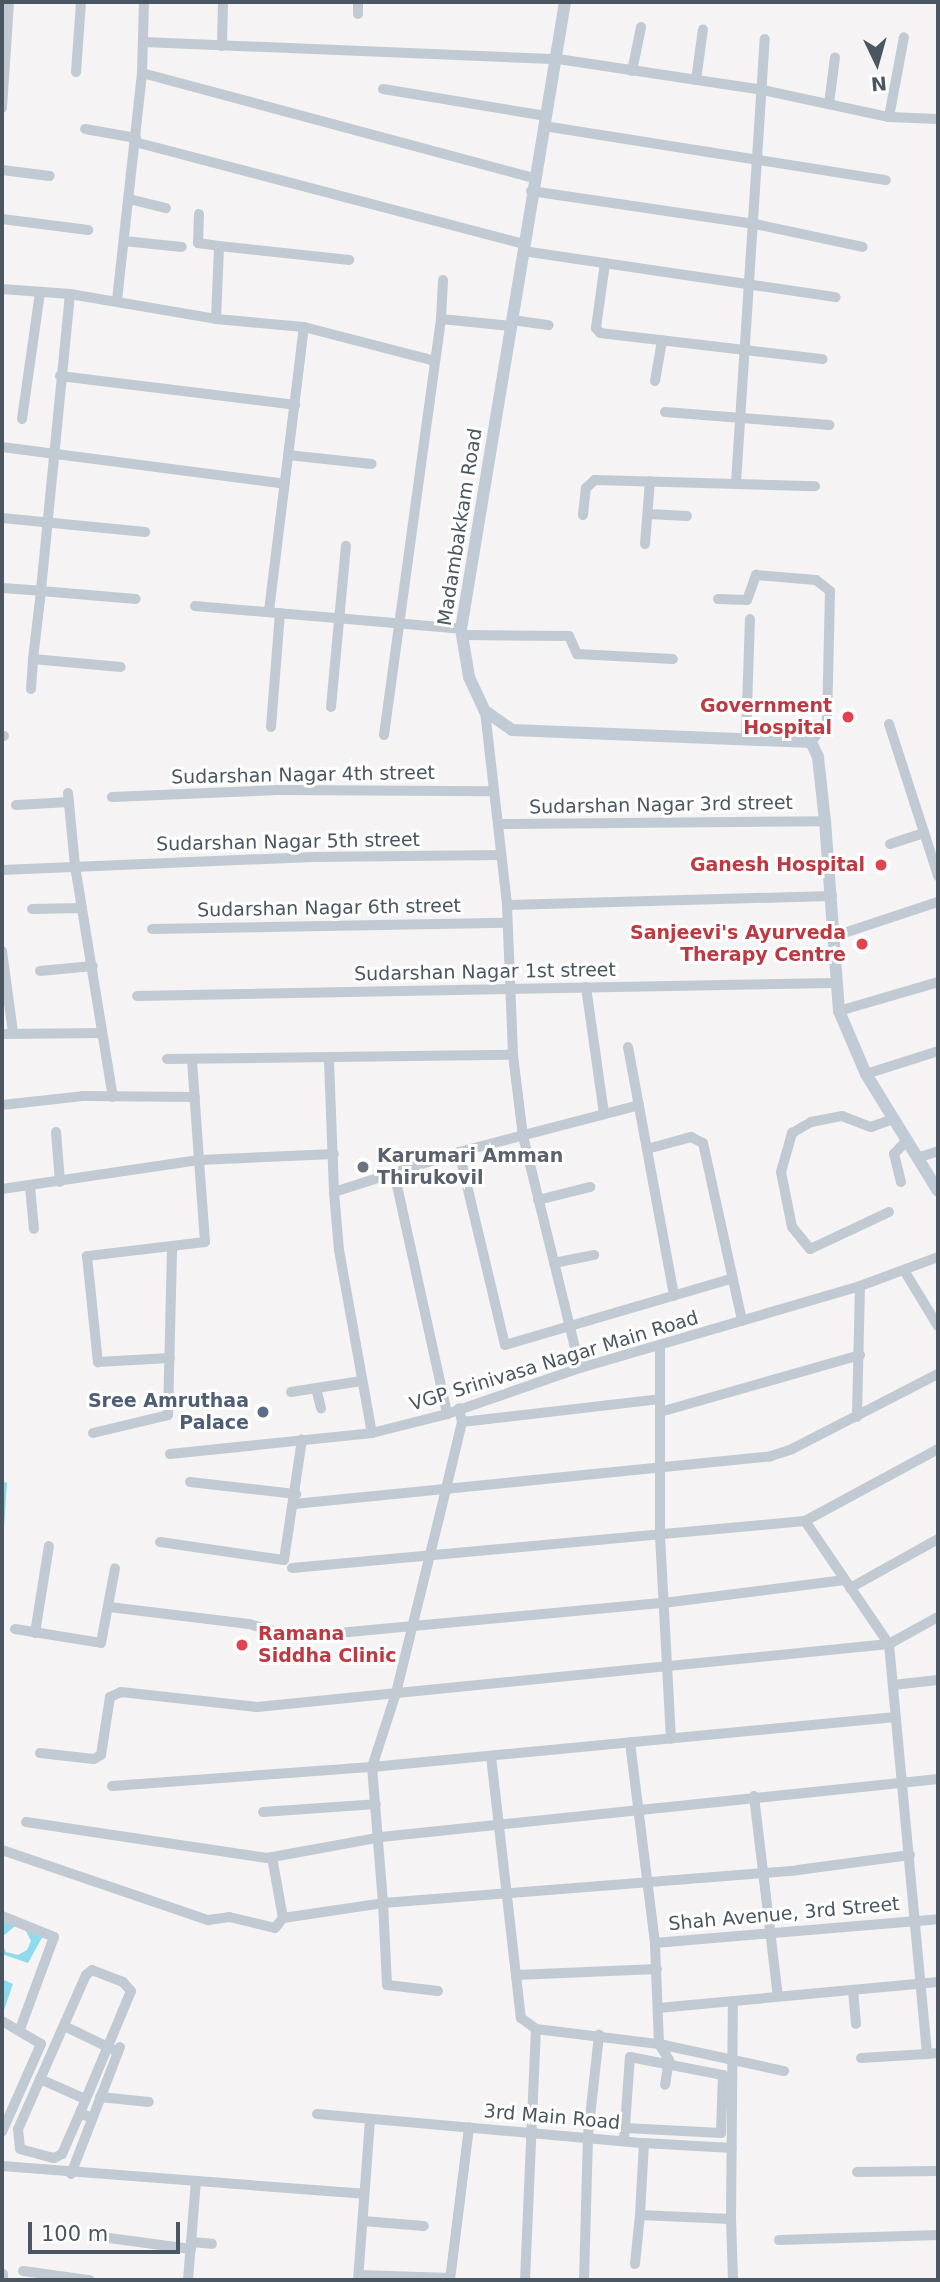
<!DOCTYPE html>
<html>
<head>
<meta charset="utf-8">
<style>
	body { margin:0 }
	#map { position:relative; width:940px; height:2282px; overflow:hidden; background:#f5f3f3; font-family:"DejaVu Sans",sans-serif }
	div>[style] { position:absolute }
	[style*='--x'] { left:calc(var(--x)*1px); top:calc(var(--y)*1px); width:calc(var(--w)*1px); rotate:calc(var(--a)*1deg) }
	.water>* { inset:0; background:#90daee }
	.street>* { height:10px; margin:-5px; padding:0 5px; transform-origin:5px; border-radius:5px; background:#c1cad2 }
	.secondary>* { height:12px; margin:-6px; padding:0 6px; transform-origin:6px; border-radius:6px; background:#c1cbd6 }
	.dots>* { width:19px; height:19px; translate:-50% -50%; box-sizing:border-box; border:4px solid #fff; border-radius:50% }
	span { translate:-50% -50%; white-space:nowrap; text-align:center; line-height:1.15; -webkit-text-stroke:6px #fff; paint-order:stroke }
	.street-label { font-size:19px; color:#4a5661 }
	.health-label { font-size:19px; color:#be3a42; font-weight:700 }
	.right { translate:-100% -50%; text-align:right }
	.left { translate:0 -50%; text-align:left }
	.worship-label { font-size:19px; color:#5b616d; font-weight:700 }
	.service-label { font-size:19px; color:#4e5e75; font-weight:700 }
	.frame { position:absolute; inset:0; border:4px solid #4a5661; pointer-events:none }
	.north { position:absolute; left:842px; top:28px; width:70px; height:70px; -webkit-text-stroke:5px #fff; paint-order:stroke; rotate:175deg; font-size:19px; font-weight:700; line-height:28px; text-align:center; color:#4a5661 }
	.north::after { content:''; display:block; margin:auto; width:24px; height:32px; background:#4a5661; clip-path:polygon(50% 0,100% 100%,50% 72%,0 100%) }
	.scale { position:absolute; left:28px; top:2222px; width:152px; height:32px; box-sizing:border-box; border:4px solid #4a5661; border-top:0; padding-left:9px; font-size:21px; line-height:24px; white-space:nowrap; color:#4a5661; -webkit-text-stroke:5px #fff; paint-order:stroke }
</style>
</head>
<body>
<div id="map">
	<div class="water">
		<div style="clip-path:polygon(7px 1482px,2px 1558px,2px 1483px)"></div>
		<div style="clip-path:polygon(2px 1918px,44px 1934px,28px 1963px,2px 1954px,2px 1944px,6px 1952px,18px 1955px,27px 1950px,31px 1941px,25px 1929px,15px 1926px,2px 1937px)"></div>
		<div style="clip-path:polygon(2px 1979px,13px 1984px,4px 2010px,2px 2009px)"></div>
	</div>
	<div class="street">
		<div style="--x:358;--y:14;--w:12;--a:-90"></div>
		<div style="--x:144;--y:42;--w:414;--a:2.4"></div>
		<div style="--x:558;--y:59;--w:206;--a:8.6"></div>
		<div style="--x:762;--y:90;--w:130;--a:12"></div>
		<div style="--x:889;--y:117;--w:49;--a:2.3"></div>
		<div style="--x:222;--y:46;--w:44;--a:-88.7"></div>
		<div style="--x:632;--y:71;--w:45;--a:-78.4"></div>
		<div style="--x:76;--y:72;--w:70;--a:-85.9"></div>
		<div style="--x:142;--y:73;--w:71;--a:-88.4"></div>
		<div style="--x:696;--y:80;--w:51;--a:-82.2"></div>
		<div style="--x:383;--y:89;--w:165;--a:9.4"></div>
		<div style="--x:829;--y:104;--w:47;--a:-82.7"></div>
		<div style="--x:2;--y:108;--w:106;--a:-86.2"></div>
		<div style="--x:889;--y:117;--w:81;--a:-79.4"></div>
		<div style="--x:544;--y:126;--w:346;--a:9"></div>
		<div style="--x:85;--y:129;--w:52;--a:10"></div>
		<div style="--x:135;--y:142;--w:402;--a:14.7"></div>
		<div style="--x:2;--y:170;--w:48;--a:7.1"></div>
		<div style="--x:531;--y:191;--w:226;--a:8.4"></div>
		<div style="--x:755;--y:224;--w:110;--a:12"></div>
		<div style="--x:129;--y:199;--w:38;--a:14"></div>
		<div style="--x:199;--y:214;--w:29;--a:92"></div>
		<div style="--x:198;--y:243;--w:21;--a:8"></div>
		<div style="--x:2;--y:219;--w:87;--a:7.3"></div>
		<div style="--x:124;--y:241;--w:58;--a:5.9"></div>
		<div style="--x:523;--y:251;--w:316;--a:8.4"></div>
		<div style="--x:605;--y:263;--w:66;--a:97.9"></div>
		<div style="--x:596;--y:328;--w:6;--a:51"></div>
		<div style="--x:600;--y:333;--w:224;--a:6.7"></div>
		<div style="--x:2;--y:289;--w:68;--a:4.2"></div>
		<div style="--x:70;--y:294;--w:148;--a:9.7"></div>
		<div style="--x:216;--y:319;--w:88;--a:5.2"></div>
		<div style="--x:304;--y:327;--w:135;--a:14.5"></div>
		<div style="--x:70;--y:294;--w:298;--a:95.6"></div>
		<div style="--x:41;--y:591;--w:95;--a:4.8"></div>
		<div style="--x:117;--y:300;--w:228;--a:-83.7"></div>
		<div style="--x:142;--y:73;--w:405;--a:15"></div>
		<div style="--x:216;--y:319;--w:73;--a:-87.6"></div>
		<div style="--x:219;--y:246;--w:131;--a:6.1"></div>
		<div style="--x:441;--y:319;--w:39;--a:-87"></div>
		<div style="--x:512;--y:320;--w:37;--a:8"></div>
		<div style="--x:60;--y:376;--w:237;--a:7"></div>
		<div style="--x:655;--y:381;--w:41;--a:-80.1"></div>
		<div style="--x:665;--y:412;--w:165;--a:4.5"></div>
		<div style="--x:22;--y:419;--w:128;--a:-81.9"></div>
		<div style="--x:2;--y:447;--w:285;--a:7.4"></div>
		<div style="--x:288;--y:455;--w:84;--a:6.1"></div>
		<div style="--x:736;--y:483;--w:445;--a:-86.3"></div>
		<div style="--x:648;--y:514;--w:39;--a:3"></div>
		<div style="--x:583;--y:515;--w:27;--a:-84"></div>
		<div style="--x:586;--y:488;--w:12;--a:-42"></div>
		<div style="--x:595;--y:480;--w:220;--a:1.6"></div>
		<div style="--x:2;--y:518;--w:144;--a:5.6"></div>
		<div style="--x:645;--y:544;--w:63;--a:-85.5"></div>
		<div style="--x:2;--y:588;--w:39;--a:4"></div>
		<div style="--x:41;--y:591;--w:68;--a:96.7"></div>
		<div style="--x:33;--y:659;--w:88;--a:5.2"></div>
		<div style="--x:718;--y:599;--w:29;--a:2"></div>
		<div style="--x:747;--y:600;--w:27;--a:-70"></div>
		<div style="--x:756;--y:575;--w:60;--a:4.8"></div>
		<div style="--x:816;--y:580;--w:18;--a:38"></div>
		<div style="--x:830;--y:591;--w:130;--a:91.3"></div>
		<div style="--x:827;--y:721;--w:26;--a:127"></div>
		<div style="--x:195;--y:606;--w:267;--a:4.9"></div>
		<div style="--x:269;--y:611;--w:286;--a:-83"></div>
		<div style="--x:462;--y:635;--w:107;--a:0.5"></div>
		<div style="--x:569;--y:636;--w:20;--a:66"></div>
		<div style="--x:577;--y:654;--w:96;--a:3"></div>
		<div style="--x:31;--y:689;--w:30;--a:-86"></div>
		<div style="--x:331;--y:707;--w:162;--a:-84.7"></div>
		<div style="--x:485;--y:711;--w:195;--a:83.5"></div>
		<div style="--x:507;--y:905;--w:150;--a:87.7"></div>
		<div style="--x:513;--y:1055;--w:82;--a:83"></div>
		<div style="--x:523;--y:1136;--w:239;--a:76.2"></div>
		<div style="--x:889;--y:724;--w:160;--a:72.1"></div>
		<div style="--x:271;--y:727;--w:114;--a:-85.5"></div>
		<div style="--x:384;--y:735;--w:420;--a:-82.2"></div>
		<div style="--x:441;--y:319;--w:70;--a:5.7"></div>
		<div style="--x:2;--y:736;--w:2;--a:0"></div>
		<div style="--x:746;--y:738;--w:119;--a:-88.1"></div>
		<div style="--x:68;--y:793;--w:73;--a:84.5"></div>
		<div style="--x:75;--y:866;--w:234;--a:80.7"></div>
		<div style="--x:112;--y:797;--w:166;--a:-2.4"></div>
		<div style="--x:278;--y:790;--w:216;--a:0.3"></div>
		<div style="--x:16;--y:805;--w:53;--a:-3.2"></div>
		<div style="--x:498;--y:824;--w:327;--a:-0.5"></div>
		<div style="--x:890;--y:844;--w:36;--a:-18"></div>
		<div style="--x:2;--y:870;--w:312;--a:-2.4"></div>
		<div style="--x:314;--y:857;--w:187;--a:-0.6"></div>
		<div style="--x:507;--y:905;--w:325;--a:-1.6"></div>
		<div style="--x:32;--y:909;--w:50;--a:-1.1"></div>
		<div style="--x:152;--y:929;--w:354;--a:-1"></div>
		<div style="--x:835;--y:936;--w:108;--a:-18.3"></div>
		<div style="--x:2;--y:951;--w:82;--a:82.3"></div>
		<div style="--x:40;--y:971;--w:53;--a:-5.4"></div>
		<div style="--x:586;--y:987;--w:128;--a:81.9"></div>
		<div style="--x:137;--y:996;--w:697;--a:-1.07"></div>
		<div style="--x:839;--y:1011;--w:103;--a:-16.3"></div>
		<div style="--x:2;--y:1034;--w:100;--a:-0.6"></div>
		<div style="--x:628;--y:1047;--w:253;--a:79.5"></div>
		<div style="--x:167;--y:1059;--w:346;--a:-0.7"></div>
		<div style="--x:192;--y:1060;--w:100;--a:86"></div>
		<div style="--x:199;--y:1160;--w:135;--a:-2.5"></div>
		<div style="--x:329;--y:1061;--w:131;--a:87.8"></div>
		<div style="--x:334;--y:1192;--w:131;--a:-17.7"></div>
		<div style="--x:459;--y:1152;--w:186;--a:-14.6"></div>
		<div style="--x:866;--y:1074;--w:76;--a:-17.7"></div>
		<div style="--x:2;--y:1105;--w:81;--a:-6.3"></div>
		<div style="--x:83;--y:1096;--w:112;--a:0.5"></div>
		<div style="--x:56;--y:1132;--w:50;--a:85.4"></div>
		<div style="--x:647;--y:1149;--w:46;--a:-15.3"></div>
		<div style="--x:691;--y:1137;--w:13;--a:27"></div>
		<div style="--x:703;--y:1143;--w:182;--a:77.6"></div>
		<div style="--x:459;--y:1152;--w:198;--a:76.6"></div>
		<div style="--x:505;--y:1345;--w:234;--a:-16.3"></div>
		<div style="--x:917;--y:1158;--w:22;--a:-18"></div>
		<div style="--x:394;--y:1172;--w:248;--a:77.6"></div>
		<div style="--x:901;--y:1182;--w:29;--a:-104"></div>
		<div style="--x:894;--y:1154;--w:19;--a:-47"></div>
		<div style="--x:30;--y:1187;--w:42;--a:84.6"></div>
		<div style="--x:2;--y:1189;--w:199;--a:-8.4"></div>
		<div style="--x:199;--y:1160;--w:82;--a:85.8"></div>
		<div style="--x:205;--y:1242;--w:119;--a:173.2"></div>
		<div style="--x:87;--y:1256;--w:107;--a:84.1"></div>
		<div style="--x:98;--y:1362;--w:72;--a:-3.2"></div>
		<div style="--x:334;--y:1192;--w:58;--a:85.1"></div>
		<div style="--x:339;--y:1250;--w:186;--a:79.8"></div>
		<div style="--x:538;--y:1200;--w:54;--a:-14"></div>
		<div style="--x:889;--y:1212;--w:87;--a:154.9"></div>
		<div style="--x:810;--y:1249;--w:28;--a:-129"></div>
		<div style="--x:792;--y:1227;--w:56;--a:-101.3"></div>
		<div style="--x:781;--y:1172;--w:41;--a:-74.2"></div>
		<div style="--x:792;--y:1133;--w:22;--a:-30"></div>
		<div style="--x:811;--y:1122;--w:32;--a:-11"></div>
		<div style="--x:842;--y:1116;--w:31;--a:21"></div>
		<div style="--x:871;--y:1127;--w:23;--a:-20"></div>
		<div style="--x:554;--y:1263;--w:41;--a:-11.3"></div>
		<div style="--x:905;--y:1272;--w:63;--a:58.6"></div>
		<div style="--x:316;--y:1388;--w:21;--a:76"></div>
		<div style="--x:291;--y:1392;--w:71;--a:-8.9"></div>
		<div style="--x:660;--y:1399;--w:137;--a:90"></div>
		<div style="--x:660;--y:1536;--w:203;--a:86.9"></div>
		<div style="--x:660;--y:1412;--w:208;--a:-15.9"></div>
		<div style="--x:857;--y:1417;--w:131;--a:-88.7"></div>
		<div style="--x:462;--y:1422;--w:199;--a:-6.6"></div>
		<div style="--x:660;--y:1399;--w:54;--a:-90"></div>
		<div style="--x:93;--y:1433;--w:77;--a:-13.5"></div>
		<div style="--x:168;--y:1415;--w:166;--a:-88.6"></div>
		<div style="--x:170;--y:1454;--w:203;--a:-5.9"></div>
		<div style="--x:372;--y:1433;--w:77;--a:-14.2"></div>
		<div style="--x:447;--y:1414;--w:141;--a:-19.1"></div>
		<div style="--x:580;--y:1368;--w:292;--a:-16.3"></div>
		<div style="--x:860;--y:1286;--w:83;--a:-20.4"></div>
		<div style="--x:190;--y:1482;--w:107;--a:6.5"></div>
		<div style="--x:294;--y:1504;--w:479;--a:-5.7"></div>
		<div style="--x:771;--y:1456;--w:22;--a:-18"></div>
		<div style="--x:792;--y:1449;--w:164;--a:-27.2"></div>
		<div style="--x:805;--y:1521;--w:149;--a:55.7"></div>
		<div style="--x:889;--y:1644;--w:412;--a:84.7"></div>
		<div style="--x:927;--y:2054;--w:11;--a:-5"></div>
		<div style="--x:160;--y:1542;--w:125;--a:8.3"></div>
		<div style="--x:284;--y:1560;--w:122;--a:-81.5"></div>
		<div style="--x:292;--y:1568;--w:515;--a:-5.23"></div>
		<div style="--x:805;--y:1521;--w:151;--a:-28.4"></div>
		<div style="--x:850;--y:1588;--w:101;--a:-29.1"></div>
		<div style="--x:109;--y:1607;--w:141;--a:6.9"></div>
		<div style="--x:249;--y:1624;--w:48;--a:15.8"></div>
		<div style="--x:295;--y:1637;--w:370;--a:-5.3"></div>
		<div style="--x:663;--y:1603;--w:183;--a:-7.2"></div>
		<div style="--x:15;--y:1629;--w:87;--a:9.2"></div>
		<div style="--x:101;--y:1643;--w:76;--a:-79.4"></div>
		<div style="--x:35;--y:1633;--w:88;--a:-80.9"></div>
		<div style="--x:893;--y:1685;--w:45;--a:-6.3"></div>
		<div style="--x:40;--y:1753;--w:54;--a:6.3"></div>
		<div style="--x:94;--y:1759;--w:8;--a:-30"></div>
		<div style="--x:101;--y:1755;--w:59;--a:-81.2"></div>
		<div style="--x:110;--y:1697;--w:12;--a:-24"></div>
		<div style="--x:121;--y:1692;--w:137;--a:6.3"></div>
		<div style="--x:257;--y:1707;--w:635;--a:-5.69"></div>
		<div style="--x:889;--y:1644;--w:56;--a:-28.9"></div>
		<div style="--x:491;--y:1756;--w:264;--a:83.5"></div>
		<div style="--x:521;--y:2018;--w:19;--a:36"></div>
		<div style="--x:536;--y:2029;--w:124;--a:7"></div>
		<div style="--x:659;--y:2044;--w:101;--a:-92.3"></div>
		<div style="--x:655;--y:1943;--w:202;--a:-97.1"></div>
		<div style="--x:112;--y:1786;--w:261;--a:-4.2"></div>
		<div style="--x:372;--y:1767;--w:526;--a:-5.45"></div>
		<div style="--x:754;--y:1796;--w:201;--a:83.2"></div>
		<div style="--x:263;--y:1812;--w:113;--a:-4"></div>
		<div style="--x:26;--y:1822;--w:244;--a:8.5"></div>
		<div style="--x:267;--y:1858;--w:116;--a:-10.4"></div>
		<div style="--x:381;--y:1837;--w:560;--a:-5.94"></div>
		<div style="--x:2;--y:1850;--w:218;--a:18.8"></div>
		<div style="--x:208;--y:1920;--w:21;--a:-8"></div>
		<div style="--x:229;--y:1917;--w:47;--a:13.4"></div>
		<div style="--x:275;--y:1928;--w:13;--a:-51"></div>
		<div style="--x:283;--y:1918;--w:101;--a:-8.5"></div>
		<div style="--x:383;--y:1903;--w:136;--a:-94.6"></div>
		<div style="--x:372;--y:1767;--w:78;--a:-72"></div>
		<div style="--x:396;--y:1693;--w:180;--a:-76.2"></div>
		<div style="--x:439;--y:1518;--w:99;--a:-76.5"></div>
		<div style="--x:462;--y:1422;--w:14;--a:-102"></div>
		<div style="--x:272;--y:1857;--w:62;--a:79.8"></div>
		<div style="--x:2;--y:1916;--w:56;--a:22"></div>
		<div style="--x:54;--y:1937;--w:98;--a:110.3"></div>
		<div style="--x:655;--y:1943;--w:284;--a:-4.8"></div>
		<div style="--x:516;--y:1975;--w:141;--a:-2.4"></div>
		<div style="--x:853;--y:1990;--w:34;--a:85"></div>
		<div style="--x:438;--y:1991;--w:51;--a:-173.3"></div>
		<div style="--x:387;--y:1985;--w:82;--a:-92.8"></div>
		<div style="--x:383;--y:1903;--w:416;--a:-4.5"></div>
		<div style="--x:798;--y:1870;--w:113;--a:-7.6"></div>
		<div style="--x:658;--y:2008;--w:281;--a:-5.3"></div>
		<div style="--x:2;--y:2021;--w:45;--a:30.5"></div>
		<div style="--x:41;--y:2044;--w:96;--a:113.9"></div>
		<div style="--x:64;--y:2026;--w:55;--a:25.6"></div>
		<div style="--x:659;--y:2044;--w:128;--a:12.2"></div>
		<div style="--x:659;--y:2044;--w:19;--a:58"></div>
		<div style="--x:669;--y:2060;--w:25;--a:99"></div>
		<div style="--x:861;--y:2058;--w:66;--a:-3.5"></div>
		<div style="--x:40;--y:2079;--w:49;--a:24"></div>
		<div style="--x:100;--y:2097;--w:49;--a:5.8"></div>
		<div style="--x:80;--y:2113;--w:132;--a:-67.3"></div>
		<div style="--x:131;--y:1991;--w:12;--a:-132"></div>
		<div style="--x:123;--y:1982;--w:33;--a:-159"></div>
		<div style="--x:92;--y:1970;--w:8;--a:140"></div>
		<div style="--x:86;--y:1975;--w:168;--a:113.8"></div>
		<div style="--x:18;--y:2129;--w:20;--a:84"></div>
		<div style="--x:20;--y:2149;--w:35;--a:15"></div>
		<div style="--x:54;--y:2158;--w:9;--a:-27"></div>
		<div style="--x:62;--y:2154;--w:45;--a:-66.3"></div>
		<div style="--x:80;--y:2113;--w:13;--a:23"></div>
		<div style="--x:317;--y:2114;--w:328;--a:5.1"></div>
		<div style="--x:644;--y:2143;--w:72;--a:93.2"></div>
		<div style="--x:640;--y:2215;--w:91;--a:2.5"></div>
		<div style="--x:731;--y:2219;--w:61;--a:88.1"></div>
		<div style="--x:624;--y:2140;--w:83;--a:-85.9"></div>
		<div style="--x:630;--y:2057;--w:95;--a:11"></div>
		<div style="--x:723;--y:2075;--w:58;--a:92"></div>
		<div style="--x:721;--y:2133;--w:96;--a:-177"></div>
		<div style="--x:644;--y:2143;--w:88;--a:3.3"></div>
		<div style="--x:2;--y:2166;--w:363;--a:4.4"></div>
		<div style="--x:857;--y:2172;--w:81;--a:-0.7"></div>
		<div style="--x:71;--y:2174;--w:136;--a:-68.9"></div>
		<div style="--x:731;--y:2219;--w:218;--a:-89.5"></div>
		<div style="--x:363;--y:2221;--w:61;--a:4.7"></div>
		<div style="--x:94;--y:2236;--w:98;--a:7.6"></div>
		<div style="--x:779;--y:2240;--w:159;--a:-1.8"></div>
		<div style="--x:191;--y:2242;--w:21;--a:5"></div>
		<div style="--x:635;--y:2264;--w:49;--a:-84.2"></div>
		<div style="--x:23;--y:2271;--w:67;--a:7.8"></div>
		<div style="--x:3;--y:2274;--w:6;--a:90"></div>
		<div style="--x:359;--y:2275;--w:91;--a:1.9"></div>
		<div style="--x:188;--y:2280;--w:99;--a:-85.4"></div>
		<div style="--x:358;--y:2280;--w:161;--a:-85.7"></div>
		<div style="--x:450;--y:2280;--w:154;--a:-82.9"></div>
		<div style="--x:525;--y:2280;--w:251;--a:-87.5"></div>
		<div style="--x:584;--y:2280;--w:145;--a:-88.4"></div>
		<div style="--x:588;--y:2135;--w:101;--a:-83.7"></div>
	</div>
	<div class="secondary">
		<div style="--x:565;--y:2;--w:636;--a:99.42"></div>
		<div style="--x:461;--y:629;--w:49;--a:80.5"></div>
		<div style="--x:469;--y:677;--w:38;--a:65"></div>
		<div style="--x:485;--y:711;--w:33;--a:35"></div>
		<div style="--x:512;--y:730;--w:299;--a:2.3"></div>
		<div style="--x:811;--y:742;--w:17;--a:65"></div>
		<div style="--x:818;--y:757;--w:64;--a:83.8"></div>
		<div style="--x:825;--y:821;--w:191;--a:85.8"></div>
		<div style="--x:839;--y:1011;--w:69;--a:66.8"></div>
		<div style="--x:866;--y:1074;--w:137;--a:58.4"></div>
	</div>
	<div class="dots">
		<div style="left:848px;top:717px;background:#e0444e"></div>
		<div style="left:881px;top:865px;background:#e0444e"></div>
		<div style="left:862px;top:944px;background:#e0444e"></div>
		<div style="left:363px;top:1167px;background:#6b7280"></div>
		<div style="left:263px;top:1412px;background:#5c6f8a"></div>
		<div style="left:242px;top:1645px;background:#e0444e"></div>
	</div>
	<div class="street-label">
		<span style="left:460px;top:527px;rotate:-81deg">Madambakkam Road</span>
		<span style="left:303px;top:775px;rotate:-1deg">Sudarshan Nagar 4th street</span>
		<span style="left:661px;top:805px;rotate:-1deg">Sudarshan Nagar 3rd street</span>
		<span style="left:288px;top:842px;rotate:-1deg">Sudarshan Nagar 5th street</span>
		<span style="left:329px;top:908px;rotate:-1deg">Sudarshan Nagar 6th street</span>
		<span style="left:485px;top:972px;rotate:-1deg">Sudarshan Nagar 1st street</span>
		<span style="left:554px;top:1361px;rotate:-17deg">VGP Srinivasa Nagar Main Road</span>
		<span style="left:784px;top:1914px;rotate:-5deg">Shah Avenue, 3rd Street</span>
		<span style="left:552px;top:2117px;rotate:5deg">3rd Main Road</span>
	</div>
	<div class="health-label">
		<span class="right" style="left:832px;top:717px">Government<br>Hospital</span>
		<span class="right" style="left:865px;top:865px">Ganesh Hospital</span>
		<span class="right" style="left:846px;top:944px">Sanjeevi's Ayurveda<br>Therapy Centre</span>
		<span class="left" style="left:258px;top:1645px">Ramana<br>Siddha Clinic</span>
	</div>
	<div class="worship-label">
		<span class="left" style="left:377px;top:1167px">Karumari Amman<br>Thirukovil</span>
	</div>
	<div class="service-label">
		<span class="right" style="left:249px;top:1412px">Sree Amruthaa<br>Palace</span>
	</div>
	<div class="frame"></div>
	<div class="north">N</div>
	<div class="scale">100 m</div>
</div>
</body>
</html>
